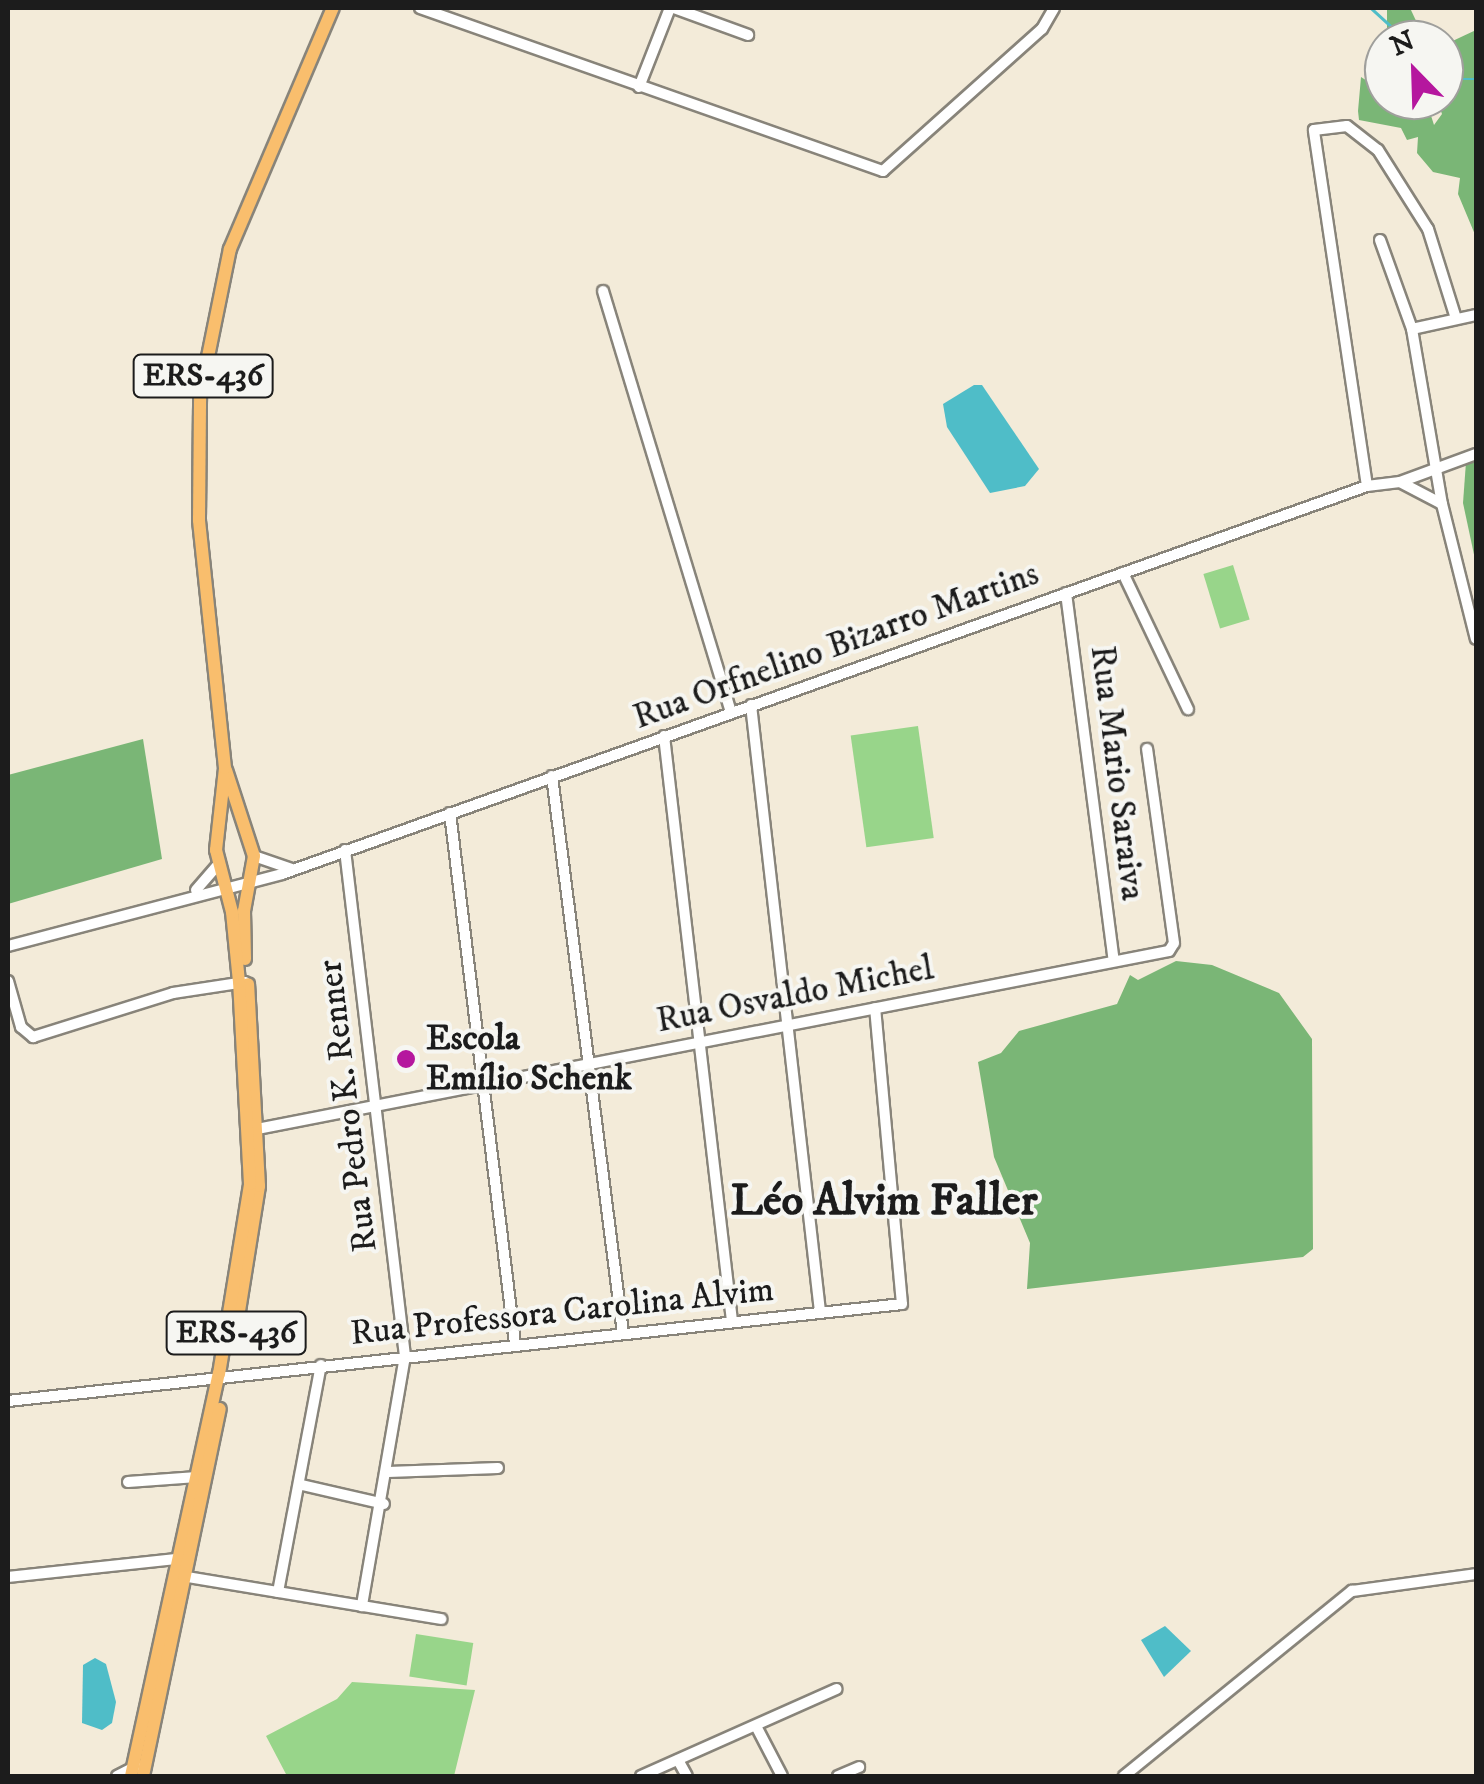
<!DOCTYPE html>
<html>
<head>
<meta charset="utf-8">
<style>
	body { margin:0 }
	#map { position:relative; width:1484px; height:1784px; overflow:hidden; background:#f3ebd9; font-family:"IM FELL DW Pica",serif }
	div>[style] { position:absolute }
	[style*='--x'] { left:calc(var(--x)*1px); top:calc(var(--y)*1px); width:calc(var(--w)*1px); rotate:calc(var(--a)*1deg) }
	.green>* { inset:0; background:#98d58a; transform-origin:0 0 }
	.forest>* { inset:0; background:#7ab676 }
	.water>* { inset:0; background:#4fbdc8 }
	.stream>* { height:2.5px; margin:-1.25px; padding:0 1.25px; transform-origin:1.25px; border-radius:1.25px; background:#4fbdc8 }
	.roads { filter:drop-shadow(2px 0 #88847a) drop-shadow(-2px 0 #88847a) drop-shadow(0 2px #88847a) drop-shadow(0 -2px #88847a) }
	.minor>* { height:10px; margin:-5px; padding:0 5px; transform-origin:5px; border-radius:5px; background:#fff }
	.major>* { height:12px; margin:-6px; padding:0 6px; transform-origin:6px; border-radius:6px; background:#f9be6d }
	.dots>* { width:28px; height:28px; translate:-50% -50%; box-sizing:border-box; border:5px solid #f6f6f2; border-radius:50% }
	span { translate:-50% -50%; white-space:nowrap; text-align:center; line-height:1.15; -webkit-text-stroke:8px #f6f6f2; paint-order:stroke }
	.shield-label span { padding:2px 8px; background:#f6f6f2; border:2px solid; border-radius:8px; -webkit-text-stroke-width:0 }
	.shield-label { font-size:32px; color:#1c1c1c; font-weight:700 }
	.street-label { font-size:35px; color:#1c1c1c }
	.poi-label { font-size:35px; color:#1c1c1c; font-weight:700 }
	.left { translate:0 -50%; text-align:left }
	.district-label { font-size:45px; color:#1c1c1c; font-weight:700 }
	.frame { position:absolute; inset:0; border:10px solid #1c1c1c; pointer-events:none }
	.north { position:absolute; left:1364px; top:20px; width:100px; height:100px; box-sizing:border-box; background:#f6f6f2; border:2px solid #9f9f9c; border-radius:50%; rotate:337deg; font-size:28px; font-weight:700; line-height:40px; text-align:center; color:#1c1c1c }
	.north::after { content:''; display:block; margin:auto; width:35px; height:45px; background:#b5179e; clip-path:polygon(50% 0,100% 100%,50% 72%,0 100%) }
</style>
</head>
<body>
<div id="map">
	<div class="green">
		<div style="left:1233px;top:565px;width:57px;height:31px;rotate:73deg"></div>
		<div style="left:918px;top:726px;width:113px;height:68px;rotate:82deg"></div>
		<div style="left:416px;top:1634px;width:58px;height:43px;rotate:9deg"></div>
		<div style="clip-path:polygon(352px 1682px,475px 1690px,454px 1776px,287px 1776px,266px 1736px,337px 1699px)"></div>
	</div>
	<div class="forest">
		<div style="clip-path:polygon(1387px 8px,1410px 8px,1425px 40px,1396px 40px,1387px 28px)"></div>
		<div style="clip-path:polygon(1476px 30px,1476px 237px,1458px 194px,1460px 178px,1433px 172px,1417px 153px,1418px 137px,1407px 140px,1401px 128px,1359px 120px,1358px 111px,1361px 77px,1384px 92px,1384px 100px,1426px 100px,1434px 125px,1442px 114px,1437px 100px,1444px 100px,1444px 45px)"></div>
		<div style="clip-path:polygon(1476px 459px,1476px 564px,1463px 503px,1466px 462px)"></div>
		<div style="clip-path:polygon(143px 739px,162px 859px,8px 904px,8px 775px)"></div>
		<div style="clip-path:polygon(1176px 961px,1212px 965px,1279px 993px,1312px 1039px,1313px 1249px,1303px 1257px,1027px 1289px,1030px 1243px,994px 1157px,978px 1062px,1001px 1053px,1019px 1031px,1117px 1004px,1130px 975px,1138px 980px)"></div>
	</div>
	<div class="water">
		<div style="clip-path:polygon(974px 385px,982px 385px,1039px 469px,1025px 486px,990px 493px,947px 427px,943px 404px)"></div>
		<div style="clip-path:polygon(1165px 1626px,1191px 1651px,1164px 1677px,1141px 1640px)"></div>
		<div style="clip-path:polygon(95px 1658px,106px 1664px,116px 1702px,112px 1723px,102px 1730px,82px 1723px,83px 1665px)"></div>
	</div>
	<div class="stream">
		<div style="--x:1371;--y:8;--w:47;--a:42.4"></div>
		<div style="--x:1444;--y:79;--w:32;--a:0"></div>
	</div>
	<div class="roads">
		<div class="minor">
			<div style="--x:420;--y:8;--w:491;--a:19.4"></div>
			<div style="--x:883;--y:171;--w:213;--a:-41.8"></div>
			<div style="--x:1042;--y:29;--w:24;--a:-60"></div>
			<div style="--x:674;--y:8;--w:79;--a:20"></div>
			<div style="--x:639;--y:87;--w:85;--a:-68.6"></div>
			<div style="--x:1380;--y:240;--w:95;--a:70.2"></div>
			<div style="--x:1412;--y:329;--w:178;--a:80.3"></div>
			<div style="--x:1442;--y:504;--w:139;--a:75.9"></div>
			<div style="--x:603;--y:291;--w:441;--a:73.1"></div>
			<div style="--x:1412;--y:329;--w:66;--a:-12.3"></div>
			<div style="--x:1400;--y:482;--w:47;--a:27.6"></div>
			<div style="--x:1367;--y:486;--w:360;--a:-98.5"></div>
			<div style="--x:1314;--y:130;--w:33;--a:-7"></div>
			<div style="--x:1347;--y:126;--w:39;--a:38"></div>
			<div style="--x:1378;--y:150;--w:93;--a:57.7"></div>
			<div style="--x:1428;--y:229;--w:90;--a:72.6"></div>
			<div style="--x:1123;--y:573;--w:151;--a:64.5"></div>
			<div style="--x:1066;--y:593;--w:371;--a:82.6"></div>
			<div style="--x:751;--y:705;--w:611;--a:83.51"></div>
			<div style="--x:664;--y:736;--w:589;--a:83.37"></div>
			<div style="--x:552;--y:776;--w:562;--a:82.74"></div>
			<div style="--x:450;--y:813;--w:535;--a:83.02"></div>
			<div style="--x:345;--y:850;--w:510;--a:83.24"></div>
			<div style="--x:405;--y:1356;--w:254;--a:99.8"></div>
			<div style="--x:254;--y:856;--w:40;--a:18.9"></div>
			<div style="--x:196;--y:890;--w:32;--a:-49"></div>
			<div style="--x:8;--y:946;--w:283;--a:-14.7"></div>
			<div style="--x:282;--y:874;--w:1152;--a:-19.68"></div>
			<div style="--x:1367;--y:486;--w:33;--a:-7"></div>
			<div style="--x:1400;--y:482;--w:81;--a:-20.2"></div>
			<div style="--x:8;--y:981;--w:48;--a:74.2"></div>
			<div style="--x:21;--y:1027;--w:16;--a:40"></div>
			<div style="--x:33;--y:1037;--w:147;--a:-17.4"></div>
			<div style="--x:173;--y:993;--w:73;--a:-8.7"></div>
			<div style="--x:252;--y:1130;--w:934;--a:-11.05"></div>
			<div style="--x:1169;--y:951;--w:9;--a:-58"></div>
			<div style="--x:1174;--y:943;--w:196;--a:-97.9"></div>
			<div style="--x:8;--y:1401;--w:899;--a:-6.19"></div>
			<div style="--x:902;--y:1304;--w:297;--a:-95.2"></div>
			<div style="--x:388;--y:1472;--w:110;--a:-2.1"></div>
			<div style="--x:128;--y:1482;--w:69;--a:-4.1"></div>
			<div style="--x:302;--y:1485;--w:84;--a:13"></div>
			<div style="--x:181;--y:1576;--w:264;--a:9.4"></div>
			<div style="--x:8;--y:1577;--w:178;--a:-6.1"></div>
			<div style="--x:278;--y:1592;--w:231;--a:-79.3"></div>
			<div style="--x:756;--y:1726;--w:56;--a:62.5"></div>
			<div style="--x:678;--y:1760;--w:18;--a:61"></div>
			<div style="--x:117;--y:1776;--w:22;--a:-27"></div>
			<div style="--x:641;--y:1776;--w:214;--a:-24"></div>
			<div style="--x:838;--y:1776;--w:23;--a:-23"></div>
			<div style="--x:1124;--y:1776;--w:294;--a:-39.1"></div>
			<div style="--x:1352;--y:1591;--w:125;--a:-7.8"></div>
		</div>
		<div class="major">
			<div style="--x:226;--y:770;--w:90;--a:72"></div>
			<div style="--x:254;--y:856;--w:56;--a:100.3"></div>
			<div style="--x:244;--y:911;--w:48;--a:88.8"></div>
			<div style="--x:235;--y:1336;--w:152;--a:-80.9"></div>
			<div style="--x:259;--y:1186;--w:202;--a:-93.1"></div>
			<div style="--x:131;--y:1776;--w:412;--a:-77.7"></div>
			<div style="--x:219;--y:1374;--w:193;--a:-80.7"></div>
			<div style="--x:250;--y:1184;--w:202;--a:-93.1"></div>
			<div style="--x:239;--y:982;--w:70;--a:-95.7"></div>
			<div style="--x:232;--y:912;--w:64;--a:-104.5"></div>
			<div style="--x:216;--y:850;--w:82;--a:-83.7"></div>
			<div style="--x:225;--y:768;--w:249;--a:-96"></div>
			<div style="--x:199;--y:520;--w:124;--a:-89.5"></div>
			<div style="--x:200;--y:396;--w:150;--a:-78.5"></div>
			<div style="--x:230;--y:249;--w:262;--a:-66.9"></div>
			<div style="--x:143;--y:1776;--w:375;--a:-78.2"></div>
		</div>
	</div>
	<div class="dots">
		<div style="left:406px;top:1059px;background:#b5179e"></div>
	</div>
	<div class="shield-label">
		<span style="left:203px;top:376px">ERS-436</span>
		<span style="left:236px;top:1333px">ERS-436</span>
	</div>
	<div class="street-label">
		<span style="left:836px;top:646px;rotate:-20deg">Rua Orfnelino Bizarro Martins</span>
		<span style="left:1117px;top:773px;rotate:83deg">Rua Mario Saraiva</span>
		<span style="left:795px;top:995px;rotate:-11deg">Rua Osvaldo Michel</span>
		<span style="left:348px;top:1106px;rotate:-97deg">Rua Pedro K. Renner</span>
		<span style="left:562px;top:1312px;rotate:-6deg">Rua Professora Carolina Alvim</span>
	</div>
	<div class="poi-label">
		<span class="left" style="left:426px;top:1059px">Escola<br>Emílio Schenk</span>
	</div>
	<div class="district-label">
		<span style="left:884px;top:1202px">Léo Alvim Faller</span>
	</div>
	<div class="frame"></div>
	<div class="north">N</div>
</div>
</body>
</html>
